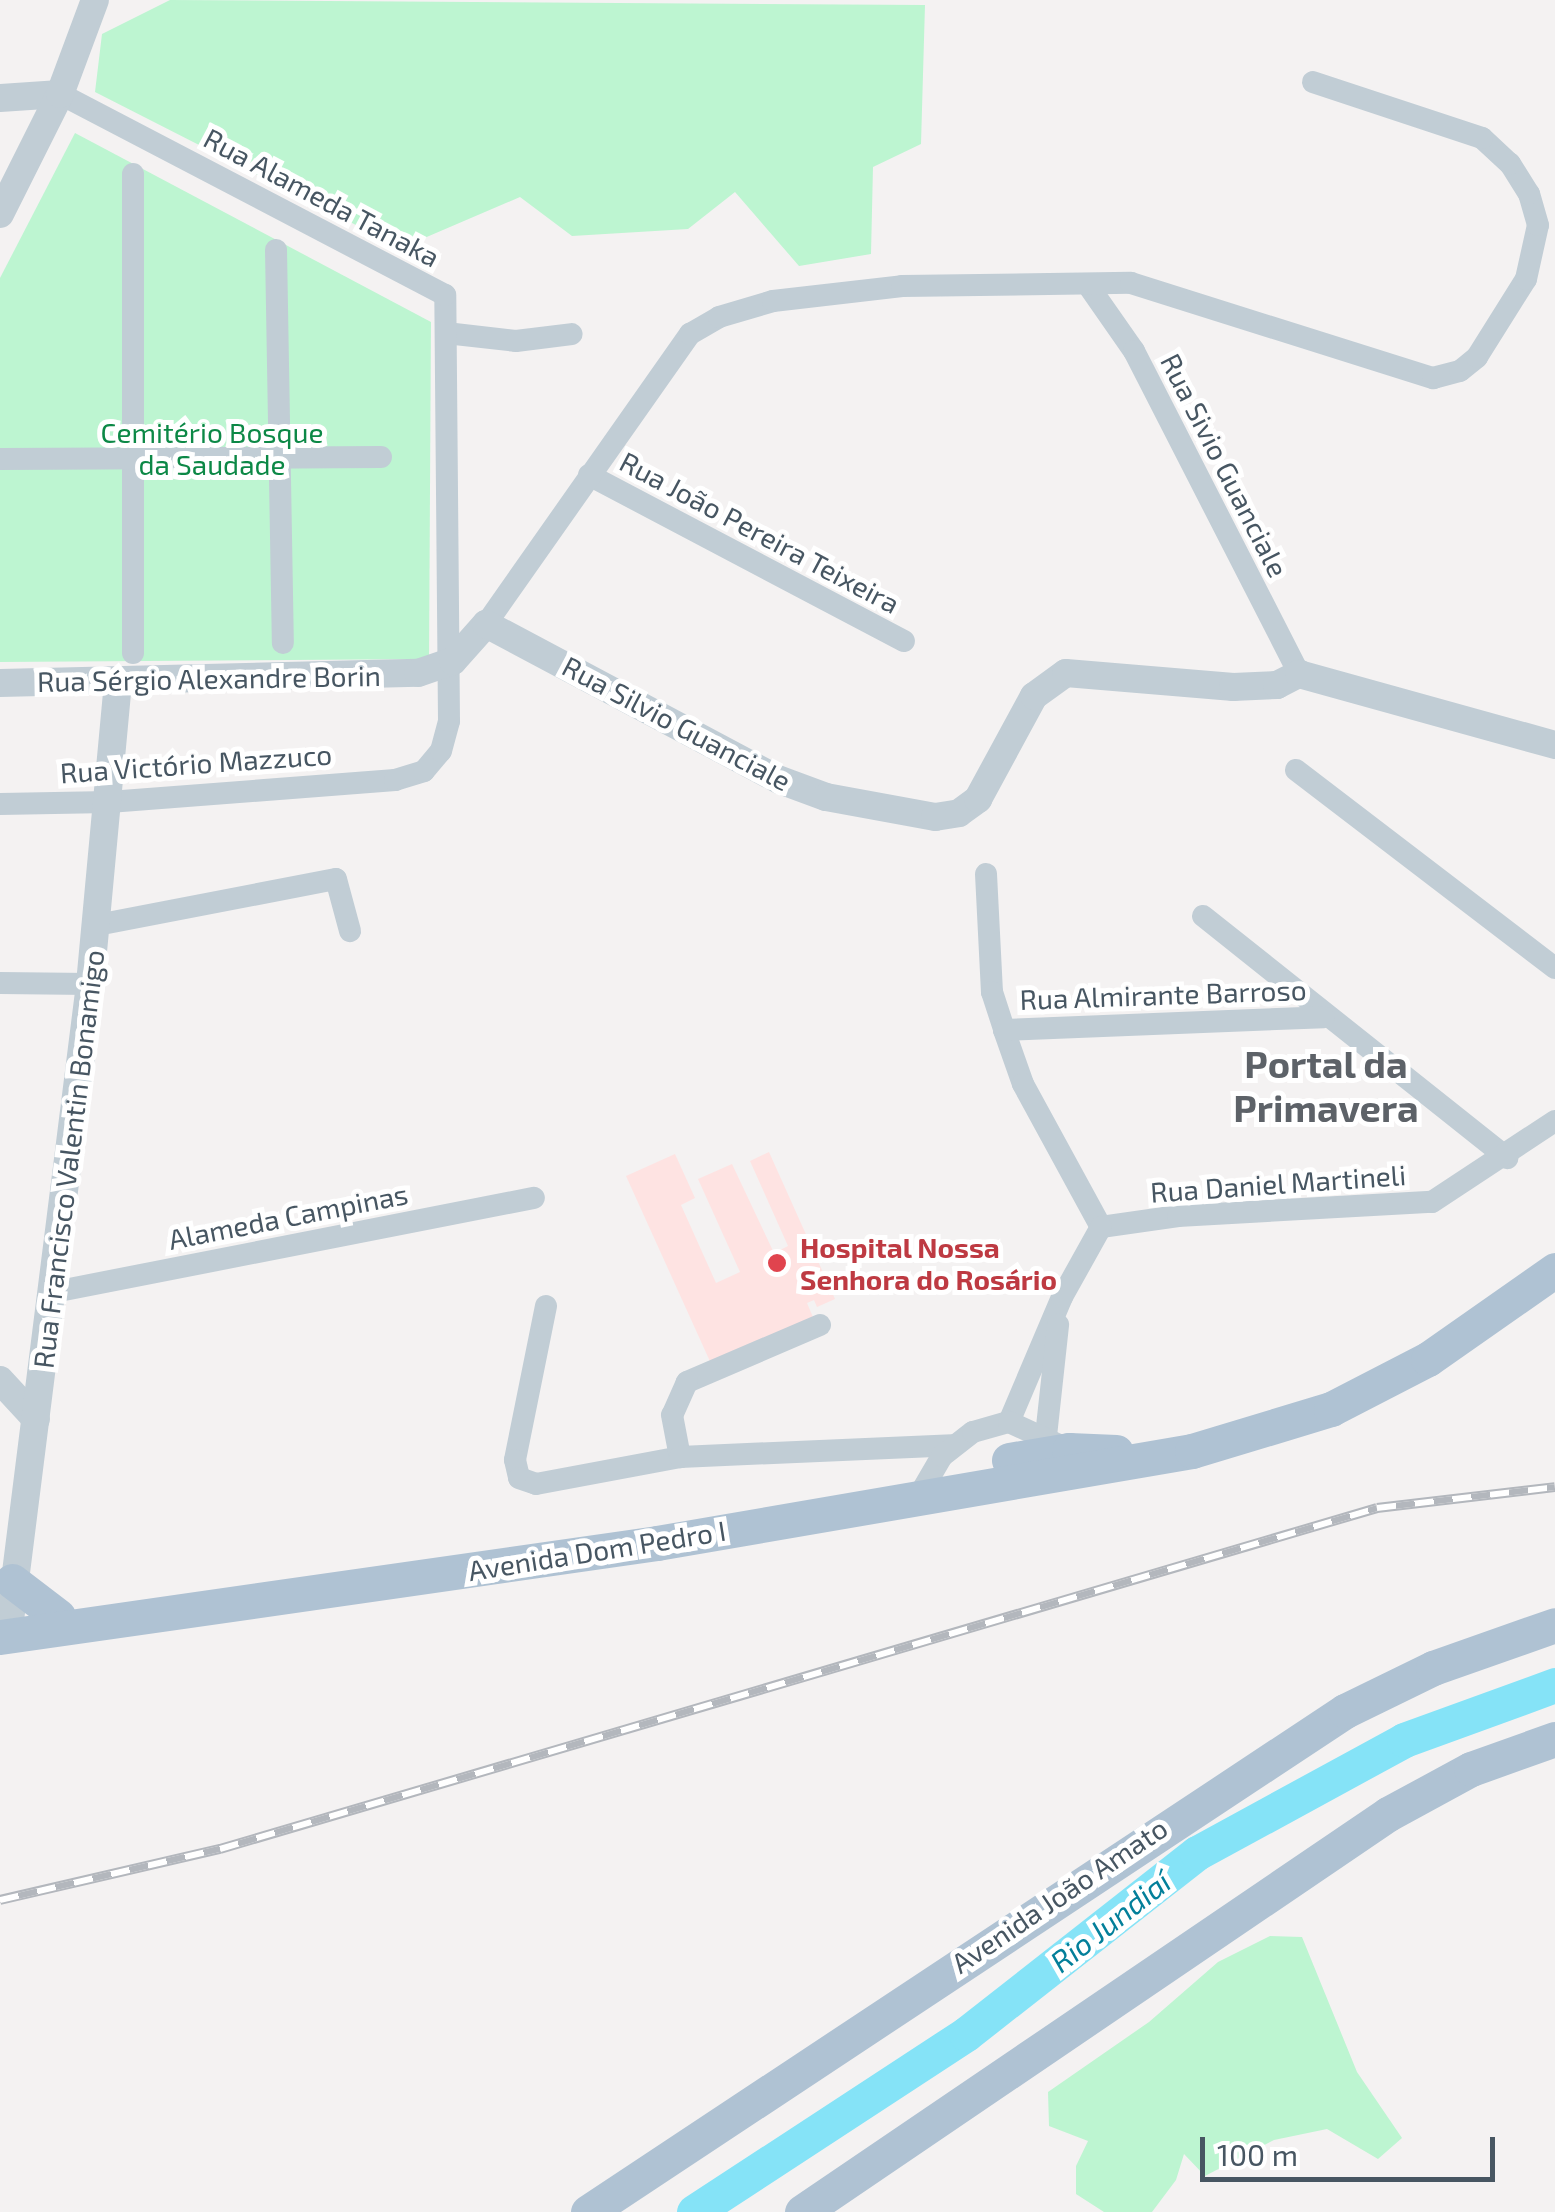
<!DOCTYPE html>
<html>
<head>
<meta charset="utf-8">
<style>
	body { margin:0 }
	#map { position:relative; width:1555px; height:2212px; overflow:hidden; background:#f4f2f2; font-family:"Exo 2",sans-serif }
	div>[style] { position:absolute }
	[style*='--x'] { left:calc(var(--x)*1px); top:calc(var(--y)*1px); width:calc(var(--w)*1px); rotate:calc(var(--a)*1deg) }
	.medical>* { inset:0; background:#fee3e2 }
	.green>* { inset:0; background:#bdf5d1 }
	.river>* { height:35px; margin:-17.5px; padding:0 17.5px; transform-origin:17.5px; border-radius:17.5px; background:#85e3f7 }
	.minor>* { height:22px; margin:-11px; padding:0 11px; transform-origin:11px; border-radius:11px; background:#c1cdd5 }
	.tertiary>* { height:28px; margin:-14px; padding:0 14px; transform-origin:14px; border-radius:14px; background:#c1cdd5 }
	.primary>* { height:35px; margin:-17.5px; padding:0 17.5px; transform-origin:17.5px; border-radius:17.5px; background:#afc2d3 }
	.rail>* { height:10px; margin-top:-5px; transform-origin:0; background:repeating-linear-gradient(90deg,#fff 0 19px,#b3b7bd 0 38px); box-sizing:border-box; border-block:2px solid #b3b7bd }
	.dots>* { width:28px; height:28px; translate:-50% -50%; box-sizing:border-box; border:5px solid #fff; border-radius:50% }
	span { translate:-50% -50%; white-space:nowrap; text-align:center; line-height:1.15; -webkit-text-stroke:10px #fff; paint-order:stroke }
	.street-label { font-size:28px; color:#475662 }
	.park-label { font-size:28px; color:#0c8846 }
	.health-label { font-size:28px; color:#be3a42; font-weight:700 }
	.left { translate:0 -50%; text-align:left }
	.water-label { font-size:30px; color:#037f9a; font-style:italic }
	.district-label { font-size:38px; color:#5d6268; font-weight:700 }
	.scale { position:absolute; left:1200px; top:2137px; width:295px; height:45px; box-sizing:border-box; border:5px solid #475662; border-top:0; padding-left:12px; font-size:30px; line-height:35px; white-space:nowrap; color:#475662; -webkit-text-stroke:8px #fff; paint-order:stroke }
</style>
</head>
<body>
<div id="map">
	<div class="medical">
		<div style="clip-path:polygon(769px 1152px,835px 1299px,817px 1307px,814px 1300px,807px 1303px,815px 1322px,713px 1368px,626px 1176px,675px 1154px,695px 1198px,681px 1205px,716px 1283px,740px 1272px,698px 1179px,732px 1164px,774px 1253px,788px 1246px,750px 1161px)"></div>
	</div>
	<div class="green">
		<div style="clip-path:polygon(170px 0,925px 5px,921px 144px,873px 167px,871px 254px,799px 266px,735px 192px,688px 229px,572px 236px,520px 197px,401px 248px,95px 92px,102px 34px)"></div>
		<div style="clip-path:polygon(75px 133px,431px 322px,429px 659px,0 662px,0 278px)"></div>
		<div style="clip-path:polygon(1270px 1936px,1302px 1937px,1357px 2072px,1402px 2138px,1378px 2159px,1327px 2129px,1274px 2140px,1205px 2176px,1184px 2154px,1176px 2180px,1152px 2212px,1104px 2212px,1076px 2194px,1076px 2166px,1088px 2141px,1049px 2126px,1048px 2092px,1149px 2022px,1218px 1962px)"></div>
	</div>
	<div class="river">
		<div style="--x:694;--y:2212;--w:325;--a:-33.2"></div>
		<div style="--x:966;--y:2034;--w:293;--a:-38.1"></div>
		<div style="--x:1197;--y:1853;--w:236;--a:-28.6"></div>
		<div style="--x:1404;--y:1740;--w:161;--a:-20"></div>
	</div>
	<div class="minor">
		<div style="--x:133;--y:174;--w:479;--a:90"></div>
		<div style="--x:276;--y:250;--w:393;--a:89"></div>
		<div style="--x:1090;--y:288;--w:77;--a:55.1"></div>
		<div style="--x:1134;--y:351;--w:363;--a:62.9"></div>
		<div style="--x:446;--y:333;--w:70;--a:6.5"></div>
		<div style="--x:516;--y:341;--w:56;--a:-7.1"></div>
		<div style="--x:0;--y:459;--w:381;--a:-0.3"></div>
		<div style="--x:589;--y:475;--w:356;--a:27.8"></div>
		<div style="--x:486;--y:624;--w:355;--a:-54.9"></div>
		<div style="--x:690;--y:334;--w:34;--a:-30"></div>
		<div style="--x:719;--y:317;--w:56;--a:-16.5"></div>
		<div style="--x:773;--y:301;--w:130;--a:-6.6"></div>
		<div style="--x:902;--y:286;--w:229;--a:-0.8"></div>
		<div style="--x:1131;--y:283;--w:317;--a:17.5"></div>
		<div style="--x:1433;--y:378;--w:28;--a:-15"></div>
		<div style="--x:1460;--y:371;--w:22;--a:-39"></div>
		<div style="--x:1477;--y:357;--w:92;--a:-57.9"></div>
		<div style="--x:1526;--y:279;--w:55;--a:-77.5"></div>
		<div style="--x:1538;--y:225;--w:32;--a:-106"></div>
		<div style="--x:1529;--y:194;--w:36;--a:-122"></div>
		<div style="--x:1510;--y:164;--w:38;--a:-137"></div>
		<div style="--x:1482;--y:138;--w:178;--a:-161.7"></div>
		<div style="--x:1296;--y:770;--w:326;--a:37.4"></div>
		<div style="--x:0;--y:804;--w:109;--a:-1.1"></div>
		<div style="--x:109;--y:802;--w:287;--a:-4.4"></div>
		<div style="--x:395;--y:780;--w:30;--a:-17"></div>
		<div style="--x:424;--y:771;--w:26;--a:-50"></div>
		<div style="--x:441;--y:751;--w:31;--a:-75"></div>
		<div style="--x:449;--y:721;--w:426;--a:-90.5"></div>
		<div style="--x:445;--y:295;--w:434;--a:-152.4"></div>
		<div style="--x:986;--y:874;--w:118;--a:87.1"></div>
		<div style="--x:992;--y:992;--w:40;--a:72"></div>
		<div style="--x:1004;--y:1030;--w:57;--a:70.6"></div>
		<div style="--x:1023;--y:1084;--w:163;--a:61.4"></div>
		<div style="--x:1203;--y:916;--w:389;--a:38.5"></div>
		<div style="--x:97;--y:925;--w:243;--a:-10.9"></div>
		<div style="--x:336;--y:879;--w:54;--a:74.9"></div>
		<div style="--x:0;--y:983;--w:90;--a:0.6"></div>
		<div style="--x:1004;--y:1030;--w:320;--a:-2.3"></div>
		<div style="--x:1101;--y:1227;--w:78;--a:-8.1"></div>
		<div style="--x:1178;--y:1216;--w:254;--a:-3.2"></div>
		<div style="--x:1432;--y:1202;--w:147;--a:-33.4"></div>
		<div style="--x:54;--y:1292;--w:489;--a:-11.1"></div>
		<div style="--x:546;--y:1306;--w:157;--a:101.4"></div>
		<div style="--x:515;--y:1460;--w:18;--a:77"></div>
		<div style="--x:519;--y:1478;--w:18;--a:19"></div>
		<div style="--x:536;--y:1484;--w:147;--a:-10.6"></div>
		<div style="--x:820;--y:1325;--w:145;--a:156.8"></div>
		<div style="--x:687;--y:1382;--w:36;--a:114"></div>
		<div style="--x:672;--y:1415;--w:43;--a:79.2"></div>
		<div style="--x:680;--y:1457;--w:272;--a:-2.5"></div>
		<div style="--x:1009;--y:1422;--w:136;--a:-67"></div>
		<div style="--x:1062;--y:1297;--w:80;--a:-60.9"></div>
		<div style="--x:1046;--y:1436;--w:112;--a:-83.8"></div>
		<div style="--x:917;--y:1499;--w:50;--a:-59.8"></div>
		<div style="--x:942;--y:1456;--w:39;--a:-38"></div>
		<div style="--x:973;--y:1432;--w:37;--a:-16"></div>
		<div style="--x:1009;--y:1422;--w:67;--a:24.7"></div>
	</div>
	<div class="tertiary">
		<div style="--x:0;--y:98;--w:60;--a:-3.8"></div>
		<div style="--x:0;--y:214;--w:134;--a:-63.4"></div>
		<div style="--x:60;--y:94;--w:100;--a:-69.6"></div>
		<div style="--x:0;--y:683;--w:418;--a:-1.4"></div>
		<div style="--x:418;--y:673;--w:37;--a:-19"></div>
		<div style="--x:453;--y:661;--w:50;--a:-48.3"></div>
		<div style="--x:486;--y:624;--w:333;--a:28"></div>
		<div style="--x:780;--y:780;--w:49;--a:20.3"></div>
		<div style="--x:826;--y:797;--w:111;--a:10.4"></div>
		<div style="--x:935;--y:817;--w:24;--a:-9"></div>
		<div style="--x:959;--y:813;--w:24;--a:-36"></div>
		<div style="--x:978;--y:799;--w:117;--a:-61.5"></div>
		<div style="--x:1034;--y:696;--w:39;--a:-36"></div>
		<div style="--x:1066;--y:673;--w:168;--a:4.8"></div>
		<div style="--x:1233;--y:687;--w:44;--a:-2.6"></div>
		<div style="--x:1277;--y:685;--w:25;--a:-27"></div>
		<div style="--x:1299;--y:674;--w:266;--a:15.5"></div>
		<div style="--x:0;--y:1380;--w:53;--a:47.3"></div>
		<div style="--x:8;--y:1636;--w:657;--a:-82.83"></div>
		<div style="--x:90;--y:984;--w:305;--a:-84.7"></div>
	</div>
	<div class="primary">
		<div style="--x:1009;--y:1460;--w:61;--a:-9.5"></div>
		<div style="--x:1069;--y:1450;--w:47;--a:2.4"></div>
		<div style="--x:12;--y:1581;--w:58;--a:37.3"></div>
		<div style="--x:0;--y:1637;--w:664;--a:-8.14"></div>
		<div style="--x:657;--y:1543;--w:543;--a:-9.76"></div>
		<div style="--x:1192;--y:1451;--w:145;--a:-16.8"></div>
		<div style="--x:1331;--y:1409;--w:109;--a:-27.3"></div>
		<div style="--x:1428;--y:1359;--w:155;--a:-35"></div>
		<div style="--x:588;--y:2212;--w:908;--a:-33.5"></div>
		<div style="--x:1345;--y:1711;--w:98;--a:-26"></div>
		<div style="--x:1433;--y:1668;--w:129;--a:-19.4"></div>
		<div style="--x:802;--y:2212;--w:708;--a:-34.18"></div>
		<div style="--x:1388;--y:1814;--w:94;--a:-28.5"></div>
		<div style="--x:1471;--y:1769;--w:89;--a:-19.7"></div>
	</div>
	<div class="rail">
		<div style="--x:0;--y:1900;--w:226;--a:-13.1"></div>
		<div style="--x:220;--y:1849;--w:1206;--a:-16.42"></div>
		<div style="--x:1377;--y:1508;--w:179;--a:-6.7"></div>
	</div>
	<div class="dots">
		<div style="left:777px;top:1263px;background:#e0444e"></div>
	</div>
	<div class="street-label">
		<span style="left:322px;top:197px;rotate:28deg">Rua Alameda Tanaka</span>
		<span style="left:1225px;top:465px;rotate:63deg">Rua Sivio Guanciale</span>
		<span style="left:760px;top:532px;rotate:28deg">Rua João Pereira Teixeira</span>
		<span style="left:209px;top:678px;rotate:-1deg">Rua Sérgio Alexandre Borin</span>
		<span style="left:677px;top:723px;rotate:28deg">Rua Silvio Guanciale</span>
		<span style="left:196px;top:763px;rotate:-4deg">Rua Victório Mazzuco</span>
		<span style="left:1163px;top:994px;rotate:-2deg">Rua Almirante Barroso</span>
		<span style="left:68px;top:1159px;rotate:-83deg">Rua Francisco Valentin Bonamigo</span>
		<span style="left:1278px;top:1183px;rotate:-4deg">Rua Daniel Martineli</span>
		<span style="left:288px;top:1216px;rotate:-11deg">Alameda Campinas</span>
		<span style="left:597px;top:1550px;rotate:-9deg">Avenida Dom Pedro I</span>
		<span style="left:1059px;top:1895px;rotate:-34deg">Avenida João Amato</span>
	</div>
	<div class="park-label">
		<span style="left:212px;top:448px">Cemitério Bosque<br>da Saudade</span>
	</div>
	<div class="health-label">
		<span class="left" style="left:800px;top:1263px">Hospital Nossa<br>Senhora do Rosário</span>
	</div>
	<div class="water-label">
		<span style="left:1110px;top:1921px;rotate:-38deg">Rio Jundiaí</span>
	</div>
	<div class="district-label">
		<span style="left:1326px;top:1086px">Portal da<br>Primavera</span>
	</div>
	<div class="scale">100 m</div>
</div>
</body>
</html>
